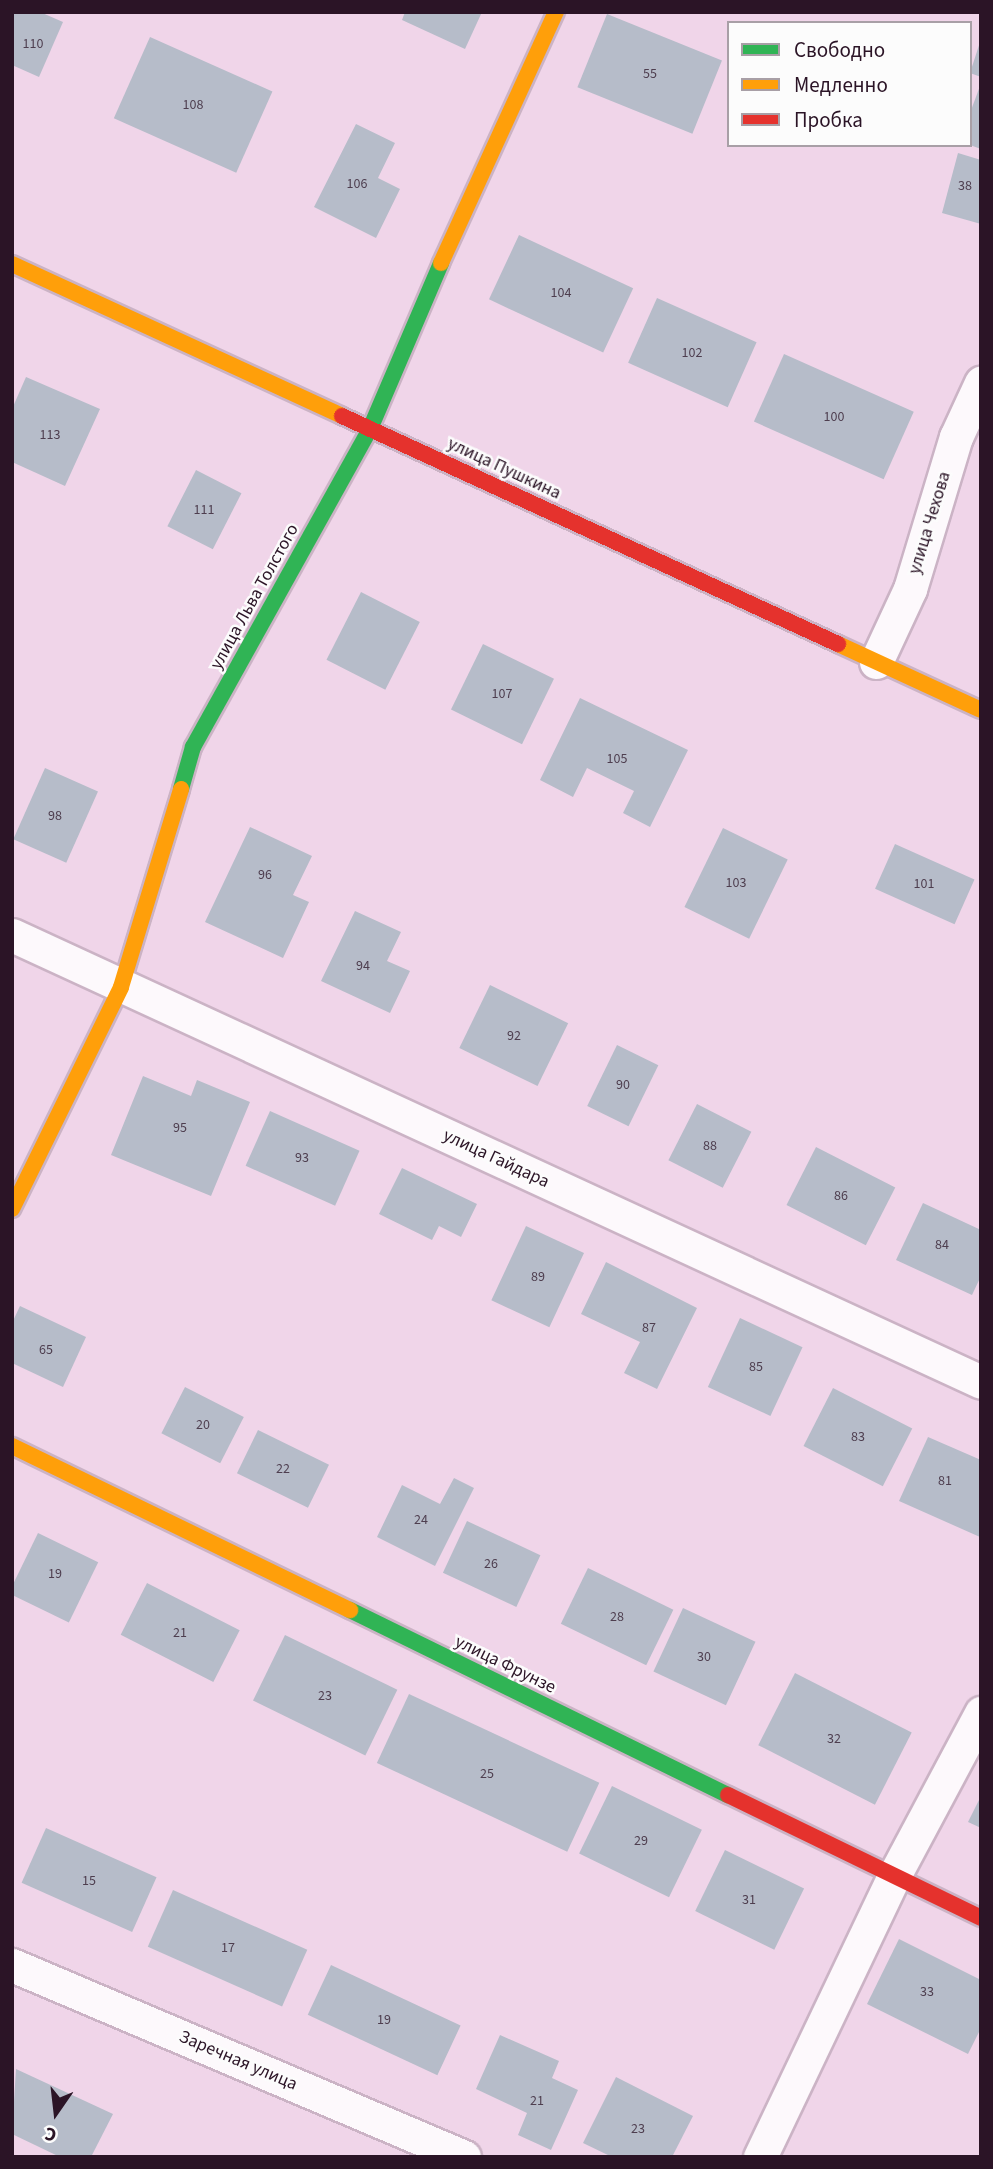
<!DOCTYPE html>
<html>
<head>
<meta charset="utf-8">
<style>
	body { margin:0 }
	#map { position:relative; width:993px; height:2169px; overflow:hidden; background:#f0d5e9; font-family:"Source Sans 3",sans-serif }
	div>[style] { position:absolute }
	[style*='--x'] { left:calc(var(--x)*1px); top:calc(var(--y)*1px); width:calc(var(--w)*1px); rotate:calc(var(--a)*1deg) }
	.building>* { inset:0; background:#b6bcc9; transform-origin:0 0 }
	.roads { filter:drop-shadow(2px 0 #cbb3c5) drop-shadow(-2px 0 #cbb3c5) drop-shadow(0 2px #cbb3c5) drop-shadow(0 -2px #cbb3c5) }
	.street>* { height:33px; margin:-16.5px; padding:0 16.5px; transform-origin:16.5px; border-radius:16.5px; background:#fdf9fc }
	.fast>* { height:16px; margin:-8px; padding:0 8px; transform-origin:8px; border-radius:8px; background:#30b455 }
	.slow>* { height:16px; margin:-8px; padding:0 8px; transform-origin:8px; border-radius:8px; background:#ff9f0a }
	.jam>* { height:16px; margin:-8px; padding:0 8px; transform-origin:8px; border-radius:8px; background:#e5322d }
	span { translate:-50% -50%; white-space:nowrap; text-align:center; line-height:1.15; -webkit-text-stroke:5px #fcfcfc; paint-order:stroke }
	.number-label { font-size:14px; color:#4e3e4f }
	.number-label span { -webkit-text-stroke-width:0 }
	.street-label { font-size:18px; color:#2b1426 }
	.frame { position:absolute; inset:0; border:14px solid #2b1426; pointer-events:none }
	.legend { position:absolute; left:727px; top:21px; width:245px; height:126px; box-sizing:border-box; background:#fcfcfc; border:2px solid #a89fa6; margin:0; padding:9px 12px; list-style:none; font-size:21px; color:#2b1426 }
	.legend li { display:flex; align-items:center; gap:14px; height:35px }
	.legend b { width:35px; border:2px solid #a89fa6 }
	.north { position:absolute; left:21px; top:2078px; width:70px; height:70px; -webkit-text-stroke:5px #fcfcfc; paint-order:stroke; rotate:194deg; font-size:19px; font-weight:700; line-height:28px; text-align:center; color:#2b1426 }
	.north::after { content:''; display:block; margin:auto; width:24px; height:32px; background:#2b1426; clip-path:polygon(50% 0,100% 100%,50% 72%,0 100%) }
</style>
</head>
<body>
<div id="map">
	<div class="building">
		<div style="clip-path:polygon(12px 12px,40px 12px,63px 22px,39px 77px,12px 65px)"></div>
		<div style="clip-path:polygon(405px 12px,482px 12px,465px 49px,402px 20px)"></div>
		<div style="left:607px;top:14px;width:124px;height:79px;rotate:22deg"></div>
		<div style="left:150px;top:37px;width:134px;height:89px;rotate:24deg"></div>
		<div style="clip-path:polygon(981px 39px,981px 77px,970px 73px)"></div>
		<div style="clip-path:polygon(980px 86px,981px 86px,981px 149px,970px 145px,970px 113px)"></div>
		<div style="clip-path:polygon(356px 124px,395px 143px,378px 178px,400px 189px,376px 238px,314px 207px)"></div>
		<div style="clip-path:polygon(958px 153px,981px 160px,981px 224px,942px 213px)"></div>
		<div style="left:519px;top:235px;width:126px;height:71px;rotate:25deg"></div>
		<div style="left:657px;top:298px;width:109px;height:71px;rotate:24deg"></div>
		<div style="left:784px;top:354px;width:142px;height:74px;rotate:24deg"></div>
		<div style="clip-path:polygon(26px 377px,100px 409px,65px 486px,12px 462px,12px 409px)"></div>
		<div style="left:196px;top:470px;width:51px;height:63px;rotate:27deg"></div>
		<div style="left:361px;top:592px;width:66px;height:76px;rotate:27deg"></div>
		<div style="left:483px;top:644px;width:79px;height:73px;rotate:26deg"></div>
		<div style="clip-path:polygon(580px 698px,688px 750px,650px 827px,623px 813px,634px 791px,587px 768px,573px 797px,540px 780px)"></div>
		<div style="left:45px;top:768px;width:58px;height:78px;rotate:24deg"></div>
		<div style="clip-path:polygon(250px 827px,312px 856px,293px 895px,309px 902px,283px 958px,205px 922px)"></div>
		<div style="left:723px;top:828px;width:72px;height:88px;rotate:26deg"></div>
		<div style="left:895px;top:844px;width:87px;height:49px;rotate:24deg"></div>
		<div style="clip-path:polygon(355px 911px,401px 932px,387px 961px,410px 971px,390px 1013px,321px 981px)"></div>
		<div style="left:490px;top:985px;width:87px;height:70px;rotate:26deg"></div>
		<div style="left:617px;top:1045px;width:46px;height:68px;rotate:26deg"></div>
		<div style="clip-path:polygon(143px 1076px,191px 1096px,197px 1080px,250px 1102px,211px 1196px,111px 1155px)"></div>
		<div style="left:697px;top:1104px;width:61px;height:63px;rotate:27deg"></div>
		<div style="left:270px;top:1111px;width:98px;height:60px;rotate:24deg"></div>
		<div style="left:816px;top:1147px;width:89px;height:65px;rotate:27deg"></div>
		<div style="clip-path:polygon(402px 1168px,477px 1204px,461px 1237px,439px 1226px,432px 1240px,379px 1214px)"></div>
		<div style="clip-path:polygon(923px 1203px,981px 1230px,981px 1276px,972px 1295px,896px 1260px)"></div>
		<div style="left:526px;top:1226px;width:64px;height:82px;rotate:25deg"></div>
		<div style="clip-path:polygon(606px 1262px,697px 1308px,657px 1389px,624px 1373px,640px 1342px,581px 1314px)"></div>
		<div style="clip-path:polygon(20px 1306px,86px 1337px,63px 1387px,12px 1363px,12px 1323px)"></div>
		<div style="left:740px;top:1318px;width:69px;height:76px;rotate:25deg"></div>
		<div style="left:185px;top:1387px;width:66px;height:52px;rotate:27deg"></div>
		<div style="left:833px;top:1388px;width:89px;height:65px;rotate:27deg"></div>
		<div style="left:258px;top:1430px;width:79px;height:48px;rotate:26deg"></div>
		<div style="clip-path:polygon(928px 1437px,981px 1460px,980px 1537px,899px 1501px)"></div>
		<div style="clip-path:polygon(454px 1478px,474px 1488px,435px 1566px,377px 1537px,402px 1485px,440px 1504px)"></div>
		<div style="left:467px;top:1521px;width:81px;height:57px;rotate:25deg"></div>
		<div style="left:38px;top:1533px;width:67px;height:67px;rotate:26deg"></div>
		<div style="left:588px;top:1568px;width:95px;height:62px;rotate:26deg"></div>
		<div style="left:147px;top:1583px;width:104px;height:58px;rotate:27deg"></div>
		<div style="left:683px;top:1608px;width:80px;height:70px;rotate:25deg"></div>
		<div style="left:285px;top:1635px;width:125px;height:73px;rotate:26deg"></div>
		<div style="left:795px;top:1673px;width:131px;height:81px;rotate:27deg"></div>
		<div style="left:409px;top:1694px;width:210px;height:76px;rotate:25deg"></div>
		<div style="left:612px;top:1786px;width:100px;height:75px;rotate:26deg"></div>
		<div style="clip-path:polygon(981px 1796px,981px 1828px,968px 1822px)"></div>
		<div style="left:46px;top:1828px;width:121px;height:60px;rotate:24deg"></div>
		<div style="left:725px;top:1850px;width:88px;height:68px;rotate:26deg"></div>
		<div style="left:173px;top:1890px;width:147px;height:62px;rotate:24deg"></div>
		<div style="clip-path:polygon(899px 1939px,981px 1980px,981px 2028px,968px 2054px,867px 2004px)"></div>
		<div style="left:331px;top:1965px;width:143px;height:55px;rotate:25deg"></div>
		<div style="clip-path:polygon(500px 2035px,559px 2061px,552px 2078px,578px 2090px,551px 2150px,518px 2135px,527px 2113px,476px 2089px)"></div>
		<div style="clip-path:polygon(16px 2069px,113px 2114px,91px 2157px,60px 2157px,12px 2134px)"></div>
		<div style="clip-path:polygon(616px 2077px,693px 2116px,672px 2157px,612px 2157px,583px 2143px)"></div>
	</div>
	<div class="roads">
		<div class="street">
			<div style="--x:876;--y:662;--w:81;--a:-65"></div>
			<div style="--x:910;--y:589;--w:159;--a:-73.2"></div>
			<div style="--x:956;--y:437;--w:60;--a:-65.2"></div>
			<div style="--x:12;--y:935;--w:1067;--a:24.76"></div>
			<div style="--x:12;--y:1965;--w:491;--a:23"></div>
			<div style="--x:760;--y:2157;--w:311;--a:-64.5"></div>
			<div style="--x:894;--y:1876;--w:185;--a:-61.9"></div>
		</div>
		<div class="fast">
			<div style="--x:181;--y:789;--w:44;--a:-74.1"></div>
			<div style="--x:193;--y:747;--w:364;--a:-60.9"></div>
			<div style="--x:370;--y:429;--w:181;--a:-66.8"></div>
			<div style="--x:350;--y:1610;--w:421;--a:26.1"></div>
		</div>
		<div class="slow">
			<div style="--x:441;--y:263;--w:276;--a:-65.4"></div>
			<div style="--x:12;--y:264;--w:363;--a:24.7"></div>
			<div style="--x:838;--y:644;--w:157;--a:24.8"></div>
			<div style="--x:12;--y:1209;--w:247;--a:-63.8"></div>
			<div style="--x:121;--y:987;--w:207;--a:-73.1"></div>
			<div style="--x:12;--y:1446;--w:376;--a:25.9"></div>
		</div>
		<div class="jam">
			<div style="--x:342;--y:416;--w:546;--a:24.69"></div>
			<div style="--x:728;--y:1795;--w:281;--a:25.9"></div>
		</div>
	</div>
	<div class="number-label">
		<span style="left:33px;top:44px">110</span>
		<span style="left:650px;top:74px">55</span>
		<span style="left:193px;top:105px">108</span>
		<span style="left:357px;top:184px">106</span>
		<span style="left:965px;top:186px">38</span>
		<span style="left:561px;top:293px">104</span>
		<span style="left:692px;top:353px">102</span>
		<span style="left:834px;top:417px">100</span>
		<span style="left:50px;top:435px">113</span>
		<span style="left:204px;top:510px">111</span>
		<span style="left:502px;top:694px">107</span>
		<span style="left:617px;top:759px">105</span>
		<span style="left:55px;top:816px">98</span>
		<span style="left:265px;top:875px">96</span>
		<span style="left:736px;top:883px">103</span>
		<span style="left:924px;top:884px">101</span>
		<span style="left:363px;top:966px">94</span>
		<span style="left:514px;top:1036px">92</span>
		<span style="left:623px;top:1085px">90</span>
		<span style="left:180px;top:1128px">95</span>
		<span style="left:710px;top:1146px">88</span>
		<span style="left:302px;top:1158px">93</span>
		<span style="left:841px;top:1196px">86</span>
		<span style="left:942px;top:1245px">84</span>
		<span style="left:538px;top:1277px">89</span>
		<span style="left:649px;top:1328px">87</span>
		<span style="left:46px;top:1350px">65</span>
		<span style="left:756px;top:1367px">85</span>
		<span style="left:203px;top:1425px">20</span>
		<span style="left:858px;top:1437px">83</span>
		<span style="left:283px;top:1469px">22</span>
		<span style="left:945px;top:1481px">81</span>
		<span style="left:421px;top:1520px">24</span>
		<span style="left:491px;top:1564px">26</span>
		<span style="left:55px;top:1574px">19</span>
		<span style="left:617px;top:1617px">28</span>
		<span style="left:180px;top:1633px">21</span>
		<span style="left:704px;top:1657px">30</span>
		<span style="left:325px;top:1696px">23</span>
		<span style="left:834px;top:1739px">32</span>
		<span style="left:487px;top:1774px">25</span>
		<span style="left:641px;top:1841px">29</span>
		<span style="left:89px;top:1881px">15</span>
		<span style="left:749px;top:1900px">31</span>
		<span style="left:228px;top:1948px">17</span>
		<span style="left:927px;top:1992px">33</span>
		<span style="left:384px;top:2020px">19</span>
		<span style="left:537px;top:2101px">21</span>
		<span style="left:638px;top:2129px">23</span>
	</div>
	<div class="street-label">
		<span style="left:504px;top:469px;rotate:25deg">улица Пушкина</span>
		<span style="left:930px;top:523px;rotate:-73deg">улица Чехова</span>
		<span style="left:255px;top:597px;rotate:-61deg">улица Льва Толстого</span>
		<span style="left:496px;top:1159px;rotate:25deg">улица Гайдара</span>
		<span style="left:505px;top:1665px;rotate:26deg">улица Фрунзе</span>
		<span style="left:238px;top:2061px;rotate:23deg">Заречная улица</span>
	</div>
	<div class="frame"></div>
	<ul class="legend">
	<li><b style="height:9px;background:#30b455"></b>Свободно</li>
	<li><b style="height:9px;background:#ff9f0a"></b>Медленно</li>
	<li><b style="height:9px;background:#e5322d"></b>Пробка</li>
	</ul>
	<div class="north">С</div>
</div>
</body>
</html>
